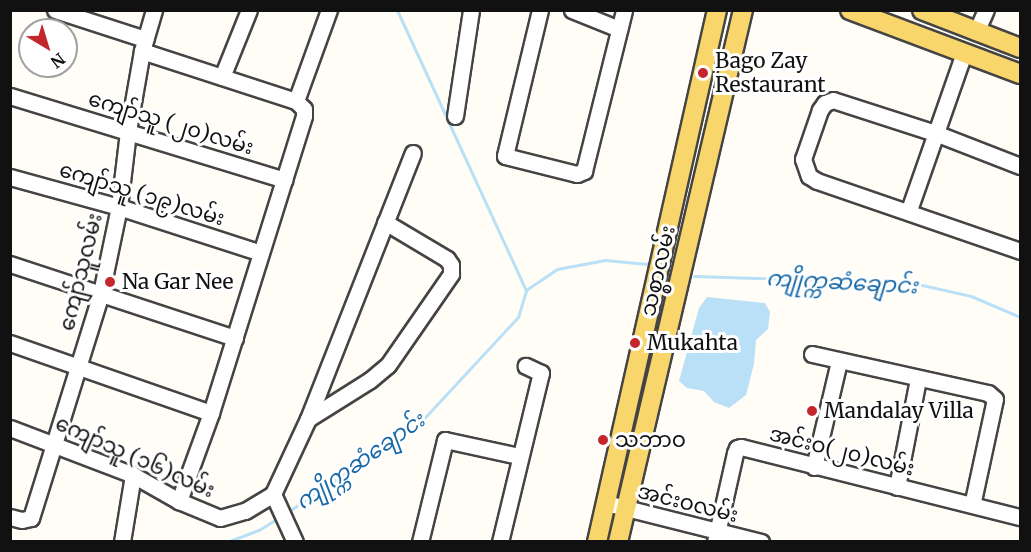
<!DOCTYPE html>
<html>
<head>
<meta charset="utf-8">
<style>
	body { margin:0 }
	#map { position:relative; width:1031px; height:552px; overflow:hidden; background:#fffdf5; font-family:Merriweather,"Noto Sans Myanmar",serif }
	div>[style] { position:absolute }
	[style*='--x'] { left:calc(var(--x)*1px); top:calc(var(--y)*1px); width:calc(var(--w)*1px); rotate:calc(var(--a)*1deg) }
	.water>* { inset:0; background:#b9e0f7 }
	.stream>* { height:3px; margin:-1.5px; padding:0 1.5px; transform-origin:1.5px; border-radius:1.5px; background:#b9e0f7 }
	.roads { filter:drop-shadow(2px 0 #444) drop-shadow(-2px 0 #444) drop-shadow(0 2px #444) drop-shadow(0 -2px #444) }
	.minor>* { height:15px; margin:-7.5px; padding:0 7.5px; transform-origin:7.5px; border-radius:7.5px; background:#fff }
	.major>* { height:18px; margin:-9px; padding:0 9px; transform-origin:9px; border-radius:9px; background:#f9d66b }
	.dots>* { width:16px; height:16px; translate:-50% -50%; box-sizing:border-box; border:3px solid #fff; border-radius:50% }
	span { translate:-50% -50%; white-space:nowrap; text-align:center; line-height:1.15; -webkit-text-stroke:6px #fff; paint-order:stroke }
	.poi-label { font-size:21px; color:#111 }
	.left { translate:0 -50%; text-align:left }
	.street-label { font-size:21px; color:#111 }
	.water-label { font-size:22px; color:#1768a6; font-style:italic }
	.frame { position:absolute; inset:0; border:12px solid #111; pointer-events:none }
	.north { position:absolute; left:18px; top:18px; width:60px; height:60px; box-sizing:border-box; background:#fff; border:2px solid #a0a0a0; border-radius:50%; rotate:142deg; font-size:16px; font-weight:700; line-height:24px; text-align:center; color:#111 }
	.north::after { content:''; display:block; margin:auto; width:21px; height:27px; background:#c4262e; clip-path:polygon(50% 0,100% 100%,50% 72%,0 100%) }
</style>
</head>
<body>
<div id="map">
	<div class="water">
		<div style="clip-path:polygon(707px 297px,765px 303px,770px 312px,768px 329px,756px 340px,754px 364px,746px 395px,729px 408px,714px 402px,704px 391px,687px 388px,679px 381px,699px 308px)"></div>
	</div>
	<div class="stream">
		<div style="--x:397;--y:10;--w:308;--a:65.3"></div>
		<div style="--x:694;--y:276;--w:219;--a:1.8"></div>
		<div style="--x:913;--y:283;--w:59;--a:12.6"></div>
		<div style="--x:971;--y:296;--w:53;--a:23.2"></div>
		<div style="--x:286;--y:513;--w:157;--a:-33.6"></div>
		<div style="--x:417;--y:426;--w:149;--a:-47.2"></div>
		<div style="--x:518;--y:317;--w:28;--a:-73"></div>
		<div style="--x:526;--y:290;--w:37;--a:-34"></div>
		<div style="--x:557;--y:269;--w:49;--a:-10.6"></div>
		<div style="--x:605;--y:260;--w:43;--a:5.3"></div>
		<div style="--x:227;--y:542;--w:34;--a:-21"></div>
		<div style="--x:259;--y:530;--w:22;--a:-32"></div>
	</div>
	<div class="roads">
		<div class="minor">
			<div style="--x:55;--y:10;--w:95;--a:17.9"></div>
			<div style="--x:540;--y:10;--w:150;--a:103.5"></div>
			<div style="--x:505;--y:156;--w:74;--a:14"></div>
			<div style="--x:577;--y:174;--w:8;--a:-23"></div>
			<div style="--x:584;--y:171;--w:166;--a:-76"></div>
			<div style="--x:572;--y:10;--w:51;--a:22"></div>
			<div style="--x:976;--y:32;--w:24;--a:-66"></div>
			<div style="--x:142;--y:51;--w:162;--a:18"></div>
			<div style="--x:296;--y:101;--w:11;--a:45"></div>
			<div style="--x:304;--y:109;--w:7;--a:90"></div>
			<div style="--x:304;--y:116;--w:311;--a:107.4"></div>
			<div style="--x:211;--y:413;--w:94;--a:110"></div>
			<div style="--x:222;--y:77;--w:72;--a:-68.1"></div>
			<div style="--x:10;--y:96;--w:287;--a:17"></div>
			<div style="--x:296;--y:101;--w:97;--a:-70.1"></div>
			<div style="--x:455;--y:116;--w:107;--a:-81.4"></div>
			<div style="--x:1020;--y:166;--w:91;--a:-158.8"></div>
			<div style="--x:935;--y:133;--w:107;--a:-162.1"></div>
			<div style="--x:833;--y:100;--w:9;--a:159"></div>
			<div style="--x:825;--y:103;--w:9;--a:126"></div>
			<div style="--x:820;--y:110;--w:52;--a:109.1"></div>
			<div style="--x:803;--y:159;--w:18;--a:71"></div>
			<div style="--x:809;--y:176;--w:9;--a:32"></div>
			<div style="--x:817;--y:181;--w:215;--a:19"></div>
			<div style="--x:10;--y:177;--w:113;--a:15.4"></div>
			<div style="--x:119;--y:207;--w:149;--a:17.9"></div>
			<div style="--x:909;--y:210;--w:166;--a:-70.7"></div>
			<div style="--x:10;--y:264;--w:237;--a:18.2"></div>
			<div style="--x:10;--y:343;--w:213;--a:19.2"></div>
			<div style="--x:812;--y:354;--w:180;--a:12.5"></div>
			<div style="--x:988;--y:393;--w:9;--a:41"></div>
			<div style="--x:995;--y:399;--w:108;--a:102.2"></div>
			<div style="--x:308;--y:419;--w:73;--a:-32.2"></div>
			<div style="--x:370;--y:380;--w:23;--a:-40"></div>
			<div style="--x:388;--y:365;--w:111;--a:-55.3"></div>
			<div style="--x:451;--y:274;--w:9;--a:-90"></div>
			<div style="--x:451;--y:265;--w:7;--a:-124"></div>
			<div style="--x:447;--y:259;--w:72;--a:-149.2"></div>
			<div style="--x:10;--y:428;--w:132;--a:20.9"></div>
			<div style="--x:133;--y:475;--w:53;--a:29.5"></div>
			<div style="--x:179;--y:501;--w:44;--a:22.5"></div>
			<div style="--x:220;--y:518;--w:26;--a:-16"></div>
			<div style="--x:245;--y:511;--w:33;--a:-31"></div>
			<div style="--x:814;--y:467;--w:109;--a:-76.7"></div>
			<div style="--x:897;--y:487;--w:110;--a:-79"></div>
			<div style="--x:606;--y:503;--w:160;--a:14.1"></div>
			<div style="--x:10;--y:517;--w:12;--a:14"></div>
			<div style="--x:22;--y:520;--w:9;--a:-13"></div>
			<div style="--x:31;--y:518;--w:236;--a:-72.7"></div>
			<div style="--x:101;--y:293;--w:88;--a:-78.2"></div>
			<div style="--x:119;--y:207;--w:77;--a:-83.2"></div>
			<div style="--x:128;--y:131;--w:81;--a:-80.1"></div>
			<div style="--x:142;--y:51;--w:43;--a:-73.7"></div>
			<div style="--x:122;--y:542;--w:68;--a:-80.7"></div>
			<div style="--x:295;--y:542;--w:53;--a:-114.6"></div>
			<div style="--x:273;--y:494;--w:83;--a:-65"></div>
			<div style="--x:308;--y:419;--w:286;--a:-68.5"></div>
			<div style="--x:420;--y:542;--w:105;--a:-76.2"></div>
			<div style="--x:445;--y:440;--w:76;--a:12.2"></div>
			<div style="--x:500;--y:542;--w:174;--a:-76.4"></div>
			<div style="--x:541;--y:373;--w:17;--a:-155"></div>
			<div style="--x:715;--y:542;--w:91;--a:-77.3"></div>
			<div style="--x:735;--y:453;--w:5;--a:-68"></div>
			<div style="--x:737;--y:448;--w:4;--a:-14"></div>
			<div style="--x:741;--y:447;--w:288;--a:14.1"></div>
		</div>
		<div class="major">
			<div style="--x:850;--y:10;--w:182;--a:20.6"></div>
			<div style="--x:922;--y:10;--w:105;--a:21.2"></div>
			<div style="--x:597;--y:542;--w:545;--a:-77.29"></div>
			<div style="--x:618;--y:542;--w:546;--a:-76.78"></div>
		</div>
	</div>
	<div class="dots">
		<div style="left:703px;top:73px;background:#c4262e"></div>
		<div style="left:110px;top:282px;background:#c4262e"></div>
		<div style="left:635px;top:343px;background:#c4262e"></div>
		<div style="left:812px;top:411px;background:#c4262e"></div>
		<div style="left:603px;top:440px;background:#c4262e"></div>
	</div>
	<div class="poi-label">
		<span class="left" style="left:715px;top:73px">Bago Zay<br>Restaurant</span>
		<span class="left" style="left:122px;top:282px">Na Gar Nee</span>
		<span class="left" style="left:647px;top:343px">Mukahta</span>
		<span class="left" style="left:824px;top:411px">Mandalay Villa</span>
		<span class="left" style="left:615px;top:440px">သဘာဝ</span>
	</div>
	<div class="street-label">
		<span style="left:171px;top:123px;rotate:17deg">ကျော်သူ (၂၀)လမ်း</span>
		<span style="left:142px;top:194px;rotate:17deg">ကျော်သူ (၁၉)လမ်း</span>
		<span style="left:658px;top:271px;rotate:-77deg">သစ္စာလမ်း</span>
		<span style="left:81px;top:272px;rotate:-76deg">ကျော်သူလမ်း</span>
		<span style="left:842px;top:451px;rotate:14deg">အင်းဝ(၂၀)လမ်း</span>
		<span style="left:135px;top:457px;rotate:24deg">ကျော်သူ (၁၆)လမ်း</span>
		<span style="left:688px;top:503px;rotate:14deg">အင်းဝလမ်း</span>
	</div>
	<div class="water-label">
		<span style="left:842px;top:282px;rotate:3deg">ကျိုက္ကဆံချောင်း</span>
		<span style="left:360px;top:461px;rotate:-35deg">ကျိုက္ကဆံချောင်း</span>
	</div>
	<div class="frame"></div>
	<div class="north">N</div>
</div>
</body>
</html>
